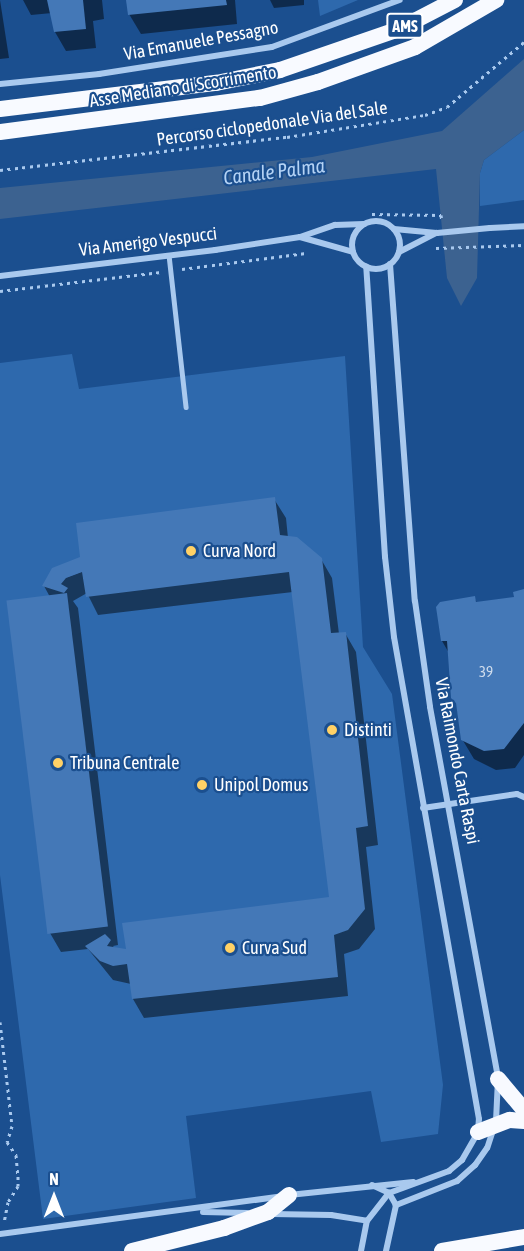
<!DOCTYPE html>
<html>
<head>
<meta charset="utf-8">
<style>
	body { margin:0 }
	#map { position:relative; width:524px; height:1251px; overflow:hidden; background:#1b4f8f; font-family:"Asap Condensed",sans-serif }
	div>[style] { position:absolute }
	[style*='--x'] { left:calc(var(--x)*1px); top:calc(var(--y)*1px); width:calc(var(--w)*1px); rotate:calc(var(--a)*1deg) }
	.green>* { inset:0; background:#2e69ad }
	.water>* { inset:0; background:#3c6290 }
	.shadow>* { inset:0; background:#0007 }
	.building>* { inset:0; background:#4478b7; transform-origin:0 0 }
	.path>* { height:3px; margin-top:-1.5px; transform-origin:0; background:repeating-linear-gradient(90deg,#a9c9ee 0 3px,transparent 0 7.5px) }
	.service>* { height:4.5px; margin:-2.25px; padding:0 2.25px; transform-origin:2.25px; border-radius:2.25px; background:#a9c9ee }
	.minor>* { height:6px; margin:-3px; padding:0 3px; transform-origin:3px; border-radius:3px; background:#a9c9ee }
	.minor>.ring { margin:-3px; padding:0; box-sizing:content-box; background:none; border:6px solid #a9c9ee; border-radius:50% }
	.trunk>* { height:16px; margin:-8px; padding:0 8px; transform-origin:8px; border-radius:8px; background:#f8faff }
	.minor-bridge>* { height:6px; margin:-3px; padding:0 3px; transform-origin:3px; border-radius:3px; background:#a9c9ee }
	.dots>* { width:16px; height:16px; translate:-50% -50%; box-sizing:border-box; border:3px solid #1b4f8f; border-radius:50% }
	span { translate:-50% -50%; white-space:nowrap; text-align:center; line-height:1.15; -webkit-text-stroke:4.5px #1b4f8f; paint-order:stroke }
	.number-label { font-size:15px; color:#d0dded }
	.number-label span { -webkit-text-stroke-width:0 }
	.shield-label span { padding:2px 4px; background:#1b4f8f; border:2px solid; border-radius:4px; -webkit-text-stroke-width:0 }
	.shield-label { font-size:16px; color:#fff; font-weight:700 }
	.street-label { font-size:18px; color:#fff }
	.poi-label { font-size:18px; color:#fff }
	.left { translate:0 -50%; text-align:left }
	.water-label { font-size:20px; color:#b5d3f5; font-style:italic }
	.north { position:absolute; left:24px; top:1167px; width:60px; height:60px; -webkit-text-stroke:4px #1b4f8f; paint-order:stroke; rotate:0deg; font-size:16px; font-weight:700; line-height:24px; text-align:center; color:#fff }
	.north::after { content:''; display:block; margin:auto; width:21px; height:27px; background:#fff; clip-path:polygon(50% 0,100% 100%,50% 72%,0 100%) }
</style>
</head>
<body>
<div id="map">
	<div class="green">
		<div style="clip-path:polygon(318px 0,358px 0,320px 16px)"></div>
		<div style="clip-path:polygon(524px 130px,524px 200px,480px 206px,480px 173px,484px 160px)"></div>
		<div style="clip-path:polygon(72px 354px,79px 389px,345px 356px,363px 647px,392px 694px,443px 1085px,438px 1134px,381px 1142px,371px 1091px,186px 1116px,196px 1198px,43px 1219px,0 875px,0 363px)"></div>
	</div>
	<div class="water">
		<div style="clip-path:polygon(524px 59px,524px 130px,484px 160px,480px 173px,477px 278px,461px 306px,447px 278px,436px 169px,0 219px,0 188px,312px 157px,442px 131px)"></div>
	</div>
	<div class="shadow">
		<div style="clip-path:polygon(0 0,9px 58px,0 59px)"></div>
		<div style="clip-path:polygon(23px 0,102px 0,104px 19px,93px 21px,96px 48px,66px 51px,55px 32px,52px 13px,31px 15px)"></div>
		<div style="clip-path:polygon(128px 0,235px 0,237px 24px,141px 34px,129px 14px)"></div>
		<div style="clip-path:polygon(270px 0,304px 0,304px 5px,274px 8px)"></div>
		<div style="clip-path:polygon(evenodd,274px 499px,286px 518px,288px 538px,321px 559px,332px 578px,339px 634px,345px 633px,356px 652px,378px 845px,366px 847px,375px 929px,359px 949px,344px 954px,348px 996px,144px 1018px,133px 999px,131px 984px,113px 980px,88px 949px,61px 952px,50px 933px,50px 597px,44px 586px,274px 499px,293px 592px,330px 899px,127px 951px,115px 949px,113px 946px,118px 945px,78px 608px,73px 601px,87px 593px,98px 615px,293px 592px)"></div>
		<div style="clip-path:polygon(524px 591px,524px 755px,515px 768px,496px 770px,474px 759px,462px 739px,449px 653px,442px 641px,474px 598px,477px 603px,516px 598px)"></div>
	</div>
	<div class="building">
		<div style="clip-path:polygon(47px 0,83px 0,86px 29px,54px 32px)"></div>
		<div style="clip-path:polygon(126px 0,226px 0,227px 5px,128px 15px)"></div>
		<div style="clip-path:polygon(275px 497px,280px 535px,297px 537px,322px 558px,331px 633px,346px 632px,368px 826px,356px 828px,365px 909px,348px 930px,334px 935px,338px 977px,132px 999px,127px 964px,113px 966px,100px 961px,85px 946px,105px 934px,111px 940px,107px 946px,126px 949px,122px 923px,329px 897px,289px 572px,86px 597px,82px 572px,66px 578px,61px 584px,68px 588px,64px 593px,42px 586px,52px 568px,80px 557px,76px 523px)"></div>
		<div style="clip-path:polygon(524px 589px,524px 723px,504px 749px,484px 751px,461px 740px,456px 703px,451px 698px,447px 641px,441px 641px,436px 607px,440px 602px,475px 596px,476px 602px,514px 597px,513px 592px)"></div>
		<div style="left:67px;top:593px;width:336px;height:61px;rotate:83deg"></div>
	</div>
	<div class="path">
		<div style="--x:0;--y:170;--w:289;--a:-6.6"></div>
		<div style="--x:287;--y:137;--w:140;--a:-9.1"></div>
		<div style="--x:425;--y:115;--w:23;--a:-20"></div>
		<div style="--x:447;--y:107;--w:101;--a:-40.2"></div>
		<div style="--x:372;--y:214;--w:69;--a:0.8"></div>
		<div style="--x:441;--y:215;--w:7;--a:82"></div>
		<div style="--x:436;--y:248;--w:88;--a:-2"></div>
		<div style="--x:182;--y:269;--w:125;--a:-7.4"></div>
		<div style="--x:0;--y:291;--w:162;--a:-6.7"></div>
		<div style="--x:0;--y:1022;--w:105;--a:83.4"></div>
		<div style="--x:12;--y:1126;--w:17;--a:107"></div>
		<div style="--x:7;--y:1142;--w:16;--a:55"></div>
		<div style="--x:16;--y:1155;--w:21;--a:85"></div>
		<div style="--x:18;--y:1176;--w:10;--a:90"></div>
		<div style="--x:18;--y:1186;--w:19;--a:122"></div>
		<div style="--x:8;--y:1202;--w:20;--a:101"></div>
	</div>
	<div class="service">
		<div style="--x:169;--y:255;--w:153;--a:83.6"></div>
	</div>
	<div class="minor">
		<div style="--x:0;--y:84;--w:100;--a:-5.8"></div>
		<div style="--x:99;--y:74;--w:175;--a:-8.9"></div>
		<div style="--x:272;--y:47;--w:136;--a:-20.2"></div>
		<div class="ring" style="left:352px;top:221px;width:42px;height:42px"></div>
		<div style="--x:490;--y:228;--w:34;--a:-3"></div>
		<div style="--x:394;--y:229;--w:43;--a:5.3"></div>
		<div style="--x:300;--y:237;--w:55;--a:15.8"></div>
		<div style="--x:399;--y:252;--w:42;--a:-27.2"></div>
		<div style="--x:390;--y:264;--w:338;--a:85.8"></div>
		<div style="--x:415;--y:601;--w:107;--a:81.9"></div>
		<div style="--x:430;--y:707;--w:378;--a:79.6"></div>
		<div style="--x:498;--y:1079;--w:42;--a:92.7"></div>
		<div style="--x:496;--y:1121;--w:28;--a:108"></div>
		<div style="--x:487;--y:1148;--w:21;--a:125"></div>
		<div style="--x:475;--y:1165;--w:24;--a:138"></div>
		<div style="--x:457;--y:1181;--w:66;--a:158.5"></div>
		<div style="--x:0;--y:276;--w:217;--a:-6.9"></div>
		<div style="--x:215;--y:250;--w:86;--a:-8.7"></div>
		<div style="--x:300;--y:237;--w:37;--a:-19"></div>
		<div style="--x:335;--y:225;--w:29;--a:-2"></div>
		<div style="--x:423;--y:808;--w:95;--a:-8.5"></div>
		<div style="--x:517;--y:794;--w:8;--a:23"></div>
		<div style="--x:372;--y:1185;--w:19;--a:25"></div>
		<div style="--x:389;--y:1193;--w:14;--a:60"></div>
		<div style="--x:289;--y:1195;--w:125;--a:-6"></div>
		<div style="--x:203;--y:1212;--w:44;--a:1.3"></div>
		<div style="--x:272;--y:1214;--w:59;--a:1"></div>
		<div style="--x:331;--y:1215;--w:36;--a:9"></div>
		<div style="--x:0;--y:1234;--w:281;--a:-7.6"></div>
		<div style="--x:361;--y:1251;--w:31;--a:-79"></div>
		<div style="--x:367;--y:1221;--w:36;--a:-52"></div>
		<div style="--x:389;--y:1193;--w:64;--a:-20.1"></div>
		<div style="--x:449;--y:1171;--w:17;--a:-40"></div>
		<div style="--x:462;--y:1160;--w:32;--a:-60"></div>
		<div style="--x:478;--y:1132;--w:13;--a:-86"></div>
		<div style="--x:479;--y:1119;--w:489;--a:-100"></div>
		<div style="--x:394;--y:637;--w:81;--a:-96.4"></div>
		<div style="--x:385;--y:557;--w:291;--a:-93.7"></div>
		<div style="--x:386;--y:1251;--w:47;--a:-77.7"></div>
	</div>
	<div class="trunk">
		<div style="--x:0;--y:109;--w:218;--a:-6.9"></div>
		<div style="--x:216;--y:83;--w:65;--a:-11.5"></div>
		<div style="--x:280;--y:70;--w:126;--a:-19"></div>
		<div style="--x:399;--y:29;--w:63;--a:-27.4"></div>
		<div style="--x:0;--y:132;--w:262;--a:-7.5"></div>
		<div style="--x:260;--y:98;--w:60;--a:-15.4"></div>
		<div style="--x:318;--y:82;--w:103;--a:-19.8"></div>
		<div style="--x:415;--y:47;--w:94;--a:-30.1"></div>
		<div style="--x:498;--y:1079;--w:40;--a:50"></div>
		<div style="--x:478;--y:1132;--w:34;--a:-21"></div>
		<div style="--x:510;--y:1120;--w:14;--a:4"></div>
		<div style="--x:132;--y:1251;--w:95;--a:-14"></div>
		<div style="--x:224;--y:1228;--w:47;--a:-20"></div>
		<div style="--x:268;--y:1212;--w:27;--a:-39"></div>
		<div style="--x:442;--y:1251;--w:83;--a:-9.7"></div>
	</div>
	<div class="minor-bridge">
		<div style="--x:437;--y:233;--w:53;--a:-5.4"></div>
	</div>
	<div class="dots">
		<div style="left:191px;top:551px;background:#ffd166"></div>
		<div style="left:332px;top:730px;background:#ffd166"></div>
		<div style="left:58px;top:763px;background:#ffd166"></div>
		<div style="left:202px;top:785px;background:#ffd166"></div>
		<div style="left:230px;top:948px;background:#ffd166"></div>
	</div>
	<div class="number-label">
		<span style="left:486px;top:672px">39</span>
	</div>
	<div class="shield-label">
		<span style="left:405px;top:26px">AMS</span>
	</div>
	<div class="street-label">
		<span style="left:201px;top:41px;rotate:-10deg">Via Emanuele Pessagno</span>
		<span style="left:183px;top:87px;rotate:-9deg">Asse Mediano di Scorrimento</span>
		<span style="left:272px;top:124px;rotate:-8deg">Percorso ciclopedonale Via del Sale</span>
		<span style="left:148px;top:242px;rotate:-7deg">Via Amerigo Vespucci</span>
		<span style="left:457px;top:761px;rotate:79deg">Via Raimondo Carta Raspi</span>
	</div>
	<div class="poi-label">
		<span class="left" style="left:203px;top:551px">Curva Nord</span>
		<span class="left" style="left:344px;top:730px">Distinti</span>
		<span class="left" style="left:70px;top:763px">Tribuna Centrale</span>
		<span class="left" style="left:214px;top:785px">Unipol Domus</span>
		<span class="left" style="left:242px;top:948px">Curva Sud</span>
	</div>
	<div class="water-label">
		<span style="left:274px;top:171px;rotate:-7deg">Canale Palma</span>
	</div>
	<div class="north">N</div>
</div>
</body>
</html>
